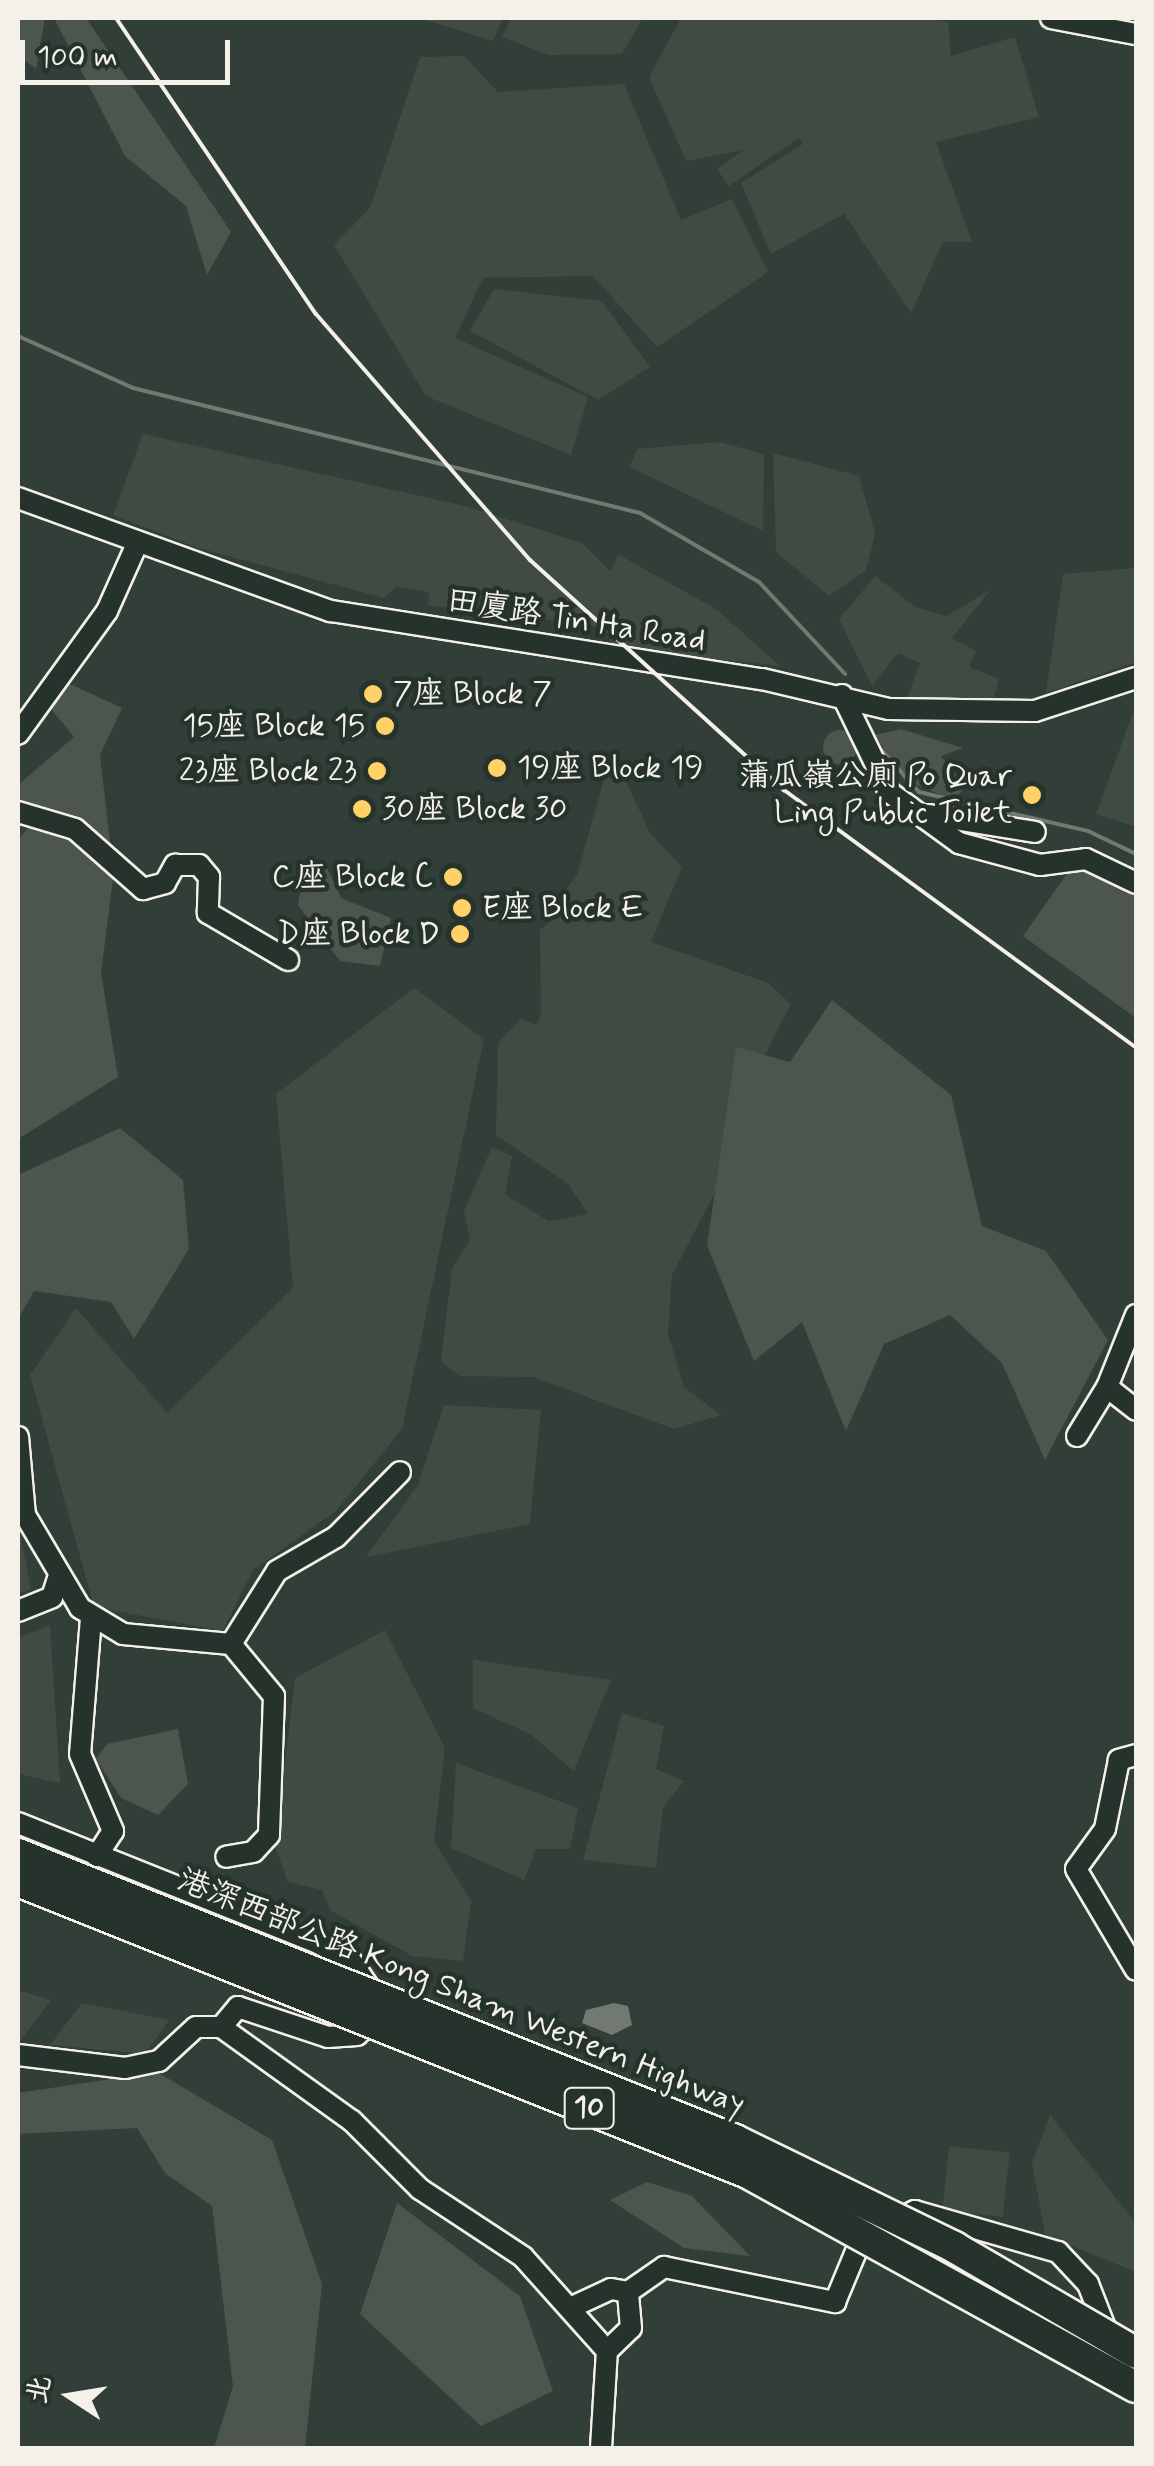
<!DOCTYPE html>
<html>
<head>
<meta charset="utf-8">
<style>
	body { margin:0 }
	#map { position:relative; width:1154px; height:2466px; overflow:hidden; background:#323e38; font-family:Mynerve,"LXGW WenKai TC",sans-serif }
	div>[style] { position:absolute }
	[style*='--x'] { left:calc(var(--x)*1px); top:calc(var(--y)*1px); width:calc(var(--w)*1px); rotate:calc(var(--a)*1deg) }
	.built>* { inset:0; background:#404b44; transform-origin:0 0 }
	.green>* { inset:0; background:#4c564f }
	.round { border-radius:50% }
	.water>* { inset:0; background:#727972 }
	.stream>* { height:4px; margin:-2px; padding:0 2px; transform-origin:2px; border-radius:2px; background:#727972 }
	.roads { filter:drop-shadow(2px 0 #f4f1e8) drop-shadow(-2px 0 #f4f1e8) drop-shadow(0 2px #f4f1e8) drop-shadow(0 -2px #f4f1e8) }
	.minor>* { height:20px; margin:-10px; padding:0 10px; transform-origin:10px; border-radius:10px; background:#26332d }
	.rail>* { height:4px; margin:-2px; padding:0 2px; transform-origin:2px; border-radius:2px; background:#f4f1e8 }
	.bridges { filter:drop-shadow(2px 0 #f4f1e8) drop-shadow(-2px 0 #f4f1e8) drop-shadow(0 2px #f4f1e8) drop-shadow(0 -2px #f4f1e8) }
	.highway-bridge>* { height:30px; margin:-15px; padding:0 15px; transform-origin:15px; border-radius:15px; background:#26332d }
	.dots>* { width:28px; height:28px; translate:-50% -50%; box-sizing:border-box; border:5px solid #26332d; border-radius:50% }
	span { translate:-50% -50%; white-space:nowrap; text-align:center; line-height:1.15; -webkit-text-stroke:9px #26332d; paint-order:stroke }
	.shield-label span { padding:2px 8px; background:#26332d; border:2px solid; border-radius:8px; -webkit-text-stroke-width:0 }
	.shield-label { font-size:30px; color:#f4f1e8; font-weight:700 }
	.street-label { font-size:32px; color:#f4f1e8 }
	.poi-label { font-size:32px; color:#f4f1e8 }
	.left { translate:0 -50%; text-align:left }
	.right { translate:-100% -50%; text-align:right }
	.frame { position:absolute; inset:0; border:20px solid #f4f1e8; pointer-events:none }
	.north { position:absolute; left:20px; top:2346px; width:100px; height:100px; -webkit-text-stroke:8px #26332d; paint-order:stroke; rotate:282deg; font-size:28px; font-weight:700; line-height:40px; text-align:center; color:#f4f1e8 }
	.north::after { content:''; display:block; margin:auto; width:35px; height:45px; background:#f4f1e8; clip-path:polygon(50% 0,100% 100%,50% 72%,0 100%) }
	.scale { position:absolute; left:20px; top:40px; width:210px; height:45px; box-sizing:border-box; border:5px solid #f4f1e8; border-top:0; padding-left:12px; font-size:30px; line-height:35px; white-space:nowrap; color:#f4f1e8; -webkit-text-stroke:8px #26332d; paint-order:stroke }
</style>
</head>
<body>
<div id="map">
	<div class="built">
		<div style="clip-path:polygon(419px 18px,503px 18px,493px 41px)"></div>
		<div style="clip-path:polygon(511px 18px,643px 18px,622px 54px,549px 55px,502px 37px)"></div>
		<div style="clip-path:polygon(681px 18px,920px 18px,948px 22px,951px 56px,1015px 37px,1039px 117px,936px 142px,972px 242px,943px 242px,911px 313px,844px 214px,771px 254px,741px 183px,803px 144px,799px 138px,729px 186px,717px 169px,743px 150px,686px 161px,649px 77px)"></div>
		<div style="clip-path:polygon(464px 56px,498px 92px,624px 84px,681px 220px,732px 199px,768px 272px,657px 347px,593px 276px,483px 278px,455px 338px,588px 397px,571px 455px,426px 396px,334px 245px,370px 208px,420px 57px)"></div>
		<div style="clip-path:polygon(494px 289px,602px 301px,650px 367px,598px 400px,470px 331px)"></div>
		<div style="clip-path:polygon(143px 434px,465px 506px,582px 543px,610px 571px,619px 555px,716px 609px,780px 666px,612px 648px,608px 628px,529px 617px,511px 598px,492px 615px,428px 605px,429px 592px,396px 587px,384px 598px,198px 548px,113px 515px)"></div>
		<div style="clip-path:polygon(719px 442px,764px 454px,763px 531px,630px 467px,637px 449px)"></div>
		<div style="clip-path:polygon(773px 453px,859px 476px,875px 534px,866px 570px,829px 596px,776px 552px)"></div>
		<div style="clip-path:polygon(1136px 568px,1136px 662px,1046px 693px,1063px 574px)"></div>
		<div style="clip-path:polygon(875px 576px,917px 608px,947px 616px,991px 589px,952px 638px,976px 651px,969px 667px,999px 679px,993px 700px,906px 701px,920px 663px,898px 653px,872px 686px,839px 619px)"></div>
		<div style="clip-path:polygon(1136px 704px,1136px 827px,1096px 814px)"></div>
		<div style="clip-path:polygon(612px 751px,650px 833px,682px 867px,651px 942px,768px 983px,791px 1004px,763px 1059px,761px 1104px,672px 1275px,668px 1334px,684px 1387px,721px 1415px,674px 1429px,533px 1377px,460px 1376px,441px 1361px,452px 1268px,470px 1240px,464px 1211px,492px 1147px,512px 1156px,505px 1194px,548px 1221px,588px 1214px,568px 1184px,496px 1135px,498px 1043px,521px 1019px,536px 1025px,541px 1014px,540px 930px,567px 908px,560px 898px,577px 875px)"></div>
		<div style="clip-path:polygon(414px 988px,484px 1039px,402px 1429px,336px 1511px,253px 1570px,223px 1631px,94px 1607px,30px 1375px,76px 1308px,167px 1413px,293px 1288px,276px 1094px)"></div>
		<div style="clip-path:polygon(444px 1405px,541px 1410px,530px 1524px,366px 1557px,418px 1485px)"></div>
		<div style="clip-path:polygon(18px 1522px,31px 1589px,18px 1594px)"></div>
		<div style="clip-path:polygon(50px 1625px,60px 1783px,18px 1774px,18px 1638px)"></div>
		<div style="clip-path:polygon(385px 1630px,445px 1748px,434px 1841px,471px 1901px,463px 1961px,412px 1956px,330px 1910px,322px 1890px,288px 1882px,275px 1846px,295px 1678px)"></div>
		<div style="clip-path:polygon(473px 1660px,611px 1680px,574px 1771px,530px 1734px,473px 1708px)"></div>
		<div style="clip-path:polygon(622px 1713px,664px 1726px,656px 1769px,684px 1781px,663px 1807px,656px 1868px,583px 1860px)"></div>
		<div style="clip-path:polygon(456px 1763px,578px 1808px,570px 1849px,536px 1849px,524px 1880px,451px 1848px)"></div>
		<div style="clip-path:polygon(18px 1990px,51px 2000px,18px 2044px)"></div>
		<div style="clip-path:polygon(82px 2003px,169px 2020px,145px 2054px,50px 2045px)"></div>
		<div style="clip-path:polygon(1050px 2115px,1136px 2223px,1136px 2272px,1045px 2235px,1032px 2163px)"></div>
		<div style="left:949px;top:2146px;width:61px;height:65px;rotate:6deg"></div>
	</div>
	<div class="green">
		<div style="clip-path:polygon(18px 18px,45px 18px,36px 69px,18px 55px)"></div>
		<div style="clip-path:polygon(54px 18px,86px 18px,231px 232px,207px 275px,186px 206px,125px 156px)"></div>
		<div style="clip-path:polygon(70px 684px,122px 708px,100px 755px,111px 851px,18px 805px,18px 785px,74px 737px,48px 705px)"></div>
		<div style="clip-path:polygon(901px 729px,963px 748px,941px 756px,965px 787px,954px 800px,904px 780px,875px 735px)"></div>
		<div class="round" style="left:823px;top:730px;width:34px;height:34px"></div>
		<div style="clip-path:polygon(30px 825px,56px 826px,114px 871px,101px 973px,118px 1077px,18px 1139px,18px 840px)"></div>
		<div style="clip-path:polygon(1073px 865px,1136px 894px,1136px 1018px,1023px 936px)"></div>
		<div style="clip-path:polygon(327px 868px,341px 898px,391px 918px,380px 966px,340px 961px,298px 905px,302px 882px)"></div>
		<div style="clip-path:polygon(832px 1000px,951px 1095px,982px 1226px,1046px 1251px,1108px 1340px,1045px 1460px,1002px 1363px,950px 1315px,884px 1344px,846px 1431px,802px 1322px,754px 1361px,707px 1245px,736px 1047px,790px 1062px)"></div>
		<div style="clip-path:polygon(120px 1128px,183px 1180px,189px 1249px,134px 1339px,111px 1302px,34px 1291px,18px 1319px,18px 1175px)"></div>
		<div style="clip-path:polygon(178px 1729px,188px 1784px,158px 1815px,121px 1798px,96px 1759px,107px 1744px)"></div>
		<div style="clip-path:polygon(157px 2072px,272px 2140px,322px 2284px,305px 2448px,214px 2448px,233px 2386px,212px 2206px,165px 2173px,137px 2128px,18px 2134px,18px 2093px)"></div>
		<div style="clip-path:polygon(647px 2182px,692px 2196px,750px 2256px,684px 2248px,610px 2200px)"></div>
		<div style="clip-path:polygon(397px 2203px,520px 2296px,553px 2391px,481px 2426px,360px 2314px)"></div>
	</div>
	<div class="water">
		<div style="clip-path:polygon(614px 2003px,628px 2006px,632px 2025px,612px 2035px,582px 2023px,586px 2010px)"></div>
	</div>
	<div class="stream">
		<div style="--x:18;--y:336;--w:126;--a:24.3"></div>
		<div style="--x:133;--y:388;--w:522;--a:13.85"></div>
		<div style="--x:640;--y:513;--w:138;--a:30.1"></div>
		<div style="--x:759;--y:582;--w:126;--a:46.9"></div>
		<div style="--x:877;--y:745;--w:63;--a:48.2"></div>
		<div style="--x:919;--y:792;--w:173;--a:13"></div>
		<div style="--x:1088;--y:831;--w:53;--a:25.6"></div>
	</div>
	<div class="roads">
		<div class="minor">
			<div style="--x:1051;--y:18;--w:86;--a:10.7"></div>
			<div style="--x:18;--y:498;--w:333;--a:19.9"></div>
			<div style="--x:331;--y:611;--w:436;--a:9"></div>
			<div style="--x:762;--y:679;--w:130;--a:13.3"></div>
			<div style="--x:889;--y:709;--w:146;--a:0.8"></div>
			<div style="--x:1035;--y:711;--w:106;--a:-18.1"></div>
			<div style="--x:842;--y:695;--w:108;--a:64.1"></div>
			<div style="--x:889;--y:792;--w:87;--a:36.1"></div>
			<div style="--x:959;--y:843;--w:84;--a:15.2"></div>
			<div style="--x:1040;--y:865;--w:46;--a:-7.4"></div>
			<div style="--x:1086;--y:859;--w:55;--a:25.6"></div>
			<div style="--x:18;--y:734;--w:152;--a:-54.1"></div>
			<div style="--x:107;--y:611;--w:73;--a:-65.9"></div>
			<div style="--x:18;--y:812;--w:59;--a:16.6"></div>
			<div style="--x:75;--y:829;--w:91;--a:41.4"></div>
			<div style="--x:143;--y:889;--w:23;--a:-15"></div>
			<div style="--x:165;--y:883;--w:21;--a:-61"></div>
			<div style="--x:175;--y:865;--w:24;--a:0"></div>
			<div style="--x:199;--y:865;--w:16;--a:50"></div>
			<div style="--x:209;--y:877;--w:36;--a:92"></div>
			<div style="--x:208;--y:913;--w:93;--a:30.4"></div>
			<div style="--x:929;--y:815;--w:107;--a:9.1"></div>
			<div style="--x:1136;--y:1315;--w:78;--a:111.9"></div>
			<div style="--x:1107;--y:1387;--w:37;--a:38"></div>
			<div style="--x:1077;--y:1436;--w:57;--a:-58.5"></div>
			<div style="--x:18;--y:1437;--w:78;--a:84.9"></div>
			<div style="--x:25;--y:1515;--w:108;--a:59.4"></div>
			<div style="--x:80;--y:1608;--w:50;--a:31.2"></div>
			<div style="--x:123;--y:1634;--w:108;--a:5.3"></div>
			<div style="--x:231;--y:1644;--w:67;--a:50.4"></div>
			<div style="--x:274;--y:1696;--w:139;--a:92.1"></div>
			<div style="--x:269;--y:1835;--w:23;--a:133"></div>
			<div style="--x:253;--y:1852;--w:27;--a:170"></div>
			<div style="--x:18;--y:1611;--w:37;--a:-22"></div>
			<div style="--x:52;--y:1597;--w:23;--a:-72"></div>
			<div style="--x:91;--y:1618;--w:136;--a:94.6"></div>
			<div style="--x:80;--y:1754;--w:84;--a:66.8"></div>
			<div style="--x:113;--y:1831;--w:30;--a:123"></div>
			<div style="--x:231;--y:1644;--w:86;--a:-57.8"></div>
			<div style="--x:277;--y:1571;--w:68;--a:-30"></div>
			<div style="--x:336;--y:1537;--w:91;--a:-45.4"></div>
			<div style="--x:1136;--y:1755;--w:18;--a:164"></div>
			<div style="--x:1119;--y:1760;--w:70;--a:101.5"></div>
			<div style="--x:1105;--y:1829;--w:49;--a:125.9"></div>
			<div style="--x:1076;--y:1869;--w:117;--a:59.3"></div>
			<div style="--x:18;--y:1823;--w:323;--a:21.8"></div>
			<div style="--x:318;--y:1943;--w:38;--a:29"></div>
			<div style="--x:351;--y:1961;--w:40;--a:56"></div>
			<div style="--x:373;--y:1994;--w:28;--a:96"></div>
			<div style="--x:370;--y:2022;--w:18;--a:135"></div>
			<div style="--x:357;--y:2035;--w:29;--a:176"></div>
			<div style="--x:328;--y:2037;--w:95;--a:-161.6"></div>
			<div style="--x:238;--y:2007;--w:26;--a:130"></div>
			<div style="--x:18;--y:2055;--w:108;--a:6.9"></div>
			<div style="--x:125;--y:2068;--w:35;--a:-12"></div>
			<div style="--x:159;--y:2061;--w:50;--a:-42.6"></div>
			<div style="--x:196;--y:2027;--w:25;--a:0"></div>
			<div style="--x:221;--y:2027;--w:161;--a:35.7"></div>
			<div style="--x:352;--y:2121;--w:96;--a:45"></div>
			<div style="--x:420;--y:2189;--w:123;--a:33.4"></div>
			<div style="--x:523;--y:2257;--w:126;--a:48.2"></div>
			<div style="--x:607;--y:2351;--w:33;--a:-44"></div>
			<div style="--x:631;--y:2328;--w:36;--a:-95"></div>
			<div style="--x:628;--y:2292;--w:44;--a:-34.8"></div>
			<div style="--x:664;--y:2267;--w:175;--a:11.6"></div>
			<div style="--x:835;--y:2302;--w:70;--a:-67.4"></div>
			<div style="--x:862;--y:2237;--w:59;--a:-26.1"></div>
			<div style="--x:915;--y:2211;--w:149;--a:16"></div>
			<div style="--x:1058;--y:2252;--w:44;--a:46.8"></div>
			<div style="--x:1088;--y:2284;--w:58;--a:68.7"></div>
			<div style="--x:570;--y:2308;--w:45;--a:-24.9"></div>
			<div style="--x:611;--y:2289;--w:17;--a:10"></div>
			<div style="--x:601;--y:2448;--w:97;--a:-86.5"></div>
		</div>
	</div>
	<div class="rail">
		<div style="--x:116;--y:18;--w:357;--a:56"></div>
		<div style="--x:316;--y:314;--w:326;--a:49"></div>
		<div style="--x:530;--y:560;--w:343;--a:42.2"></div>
		<div style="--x:784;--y:790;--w:436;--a:36.2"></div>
	</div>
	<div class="bridges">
		<div class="highway-bridge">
			<div style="--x:18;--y:1854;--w:772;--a:21.75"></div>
			<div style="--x:735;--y:2140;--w:244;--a:26"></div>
			<div style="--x:954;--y:2247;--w:211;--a:30.2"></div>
			<div style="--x:18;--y:1881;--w:786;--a:21.8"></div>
			<div style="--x:748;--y:2173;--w:443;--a:28.9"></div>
		</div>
	</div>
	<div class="dots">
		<div style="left:373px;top:694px;background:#ffd166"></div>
		<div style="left:385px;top:726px;background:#ffd166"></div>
		<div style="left:497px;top:768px;background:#ffd166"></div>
		<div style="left:377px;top:771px;background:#ffd166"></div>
		<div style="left:1032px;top:795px;background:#ffd166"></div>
		<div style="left:362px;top:809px;background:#ffd166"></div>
		<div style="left:453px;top:877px;background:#ffd166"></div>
		<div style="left:462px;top:908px;background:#ffd166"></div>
		<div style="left:460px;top:934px;background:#ffd166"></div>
	</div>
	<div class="shield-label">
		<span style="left:589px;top:2108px">10</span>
	</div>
	<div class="street-label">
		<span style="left:576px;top:621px;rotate:9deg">田廈路 Tin Ha Road</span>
		<span style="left:461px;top:1993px;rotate:22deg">港深西部公路 Kong Sham Western Highway</span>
	</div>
	<div class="poi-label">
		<span class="left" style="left:393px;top:694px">7座 Block 7</span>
		<span class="right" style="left:365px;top:726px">15座 Block 15</span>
		<span class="left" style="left:517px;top:768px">19座 Block 19</span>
		<span class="right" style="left:357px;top:771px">23座 Block 23</span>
		<span class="right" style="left:1012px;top:795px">蒲瓜嶺公廁 Po Quar<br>Ling Public Toilet</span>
		<span class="left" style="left:382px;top:809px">30座 Block 30</span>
		<span class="right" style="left:433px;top:877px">C座 Block C</span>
		<span class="left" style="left:482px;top:908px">E座 Block E</span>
		<span class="right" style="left:440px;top:934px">D座 Block D</span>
	</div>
	<div class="frame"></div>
	<div class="north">北</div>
	<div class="scale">100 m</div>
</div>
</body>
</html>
